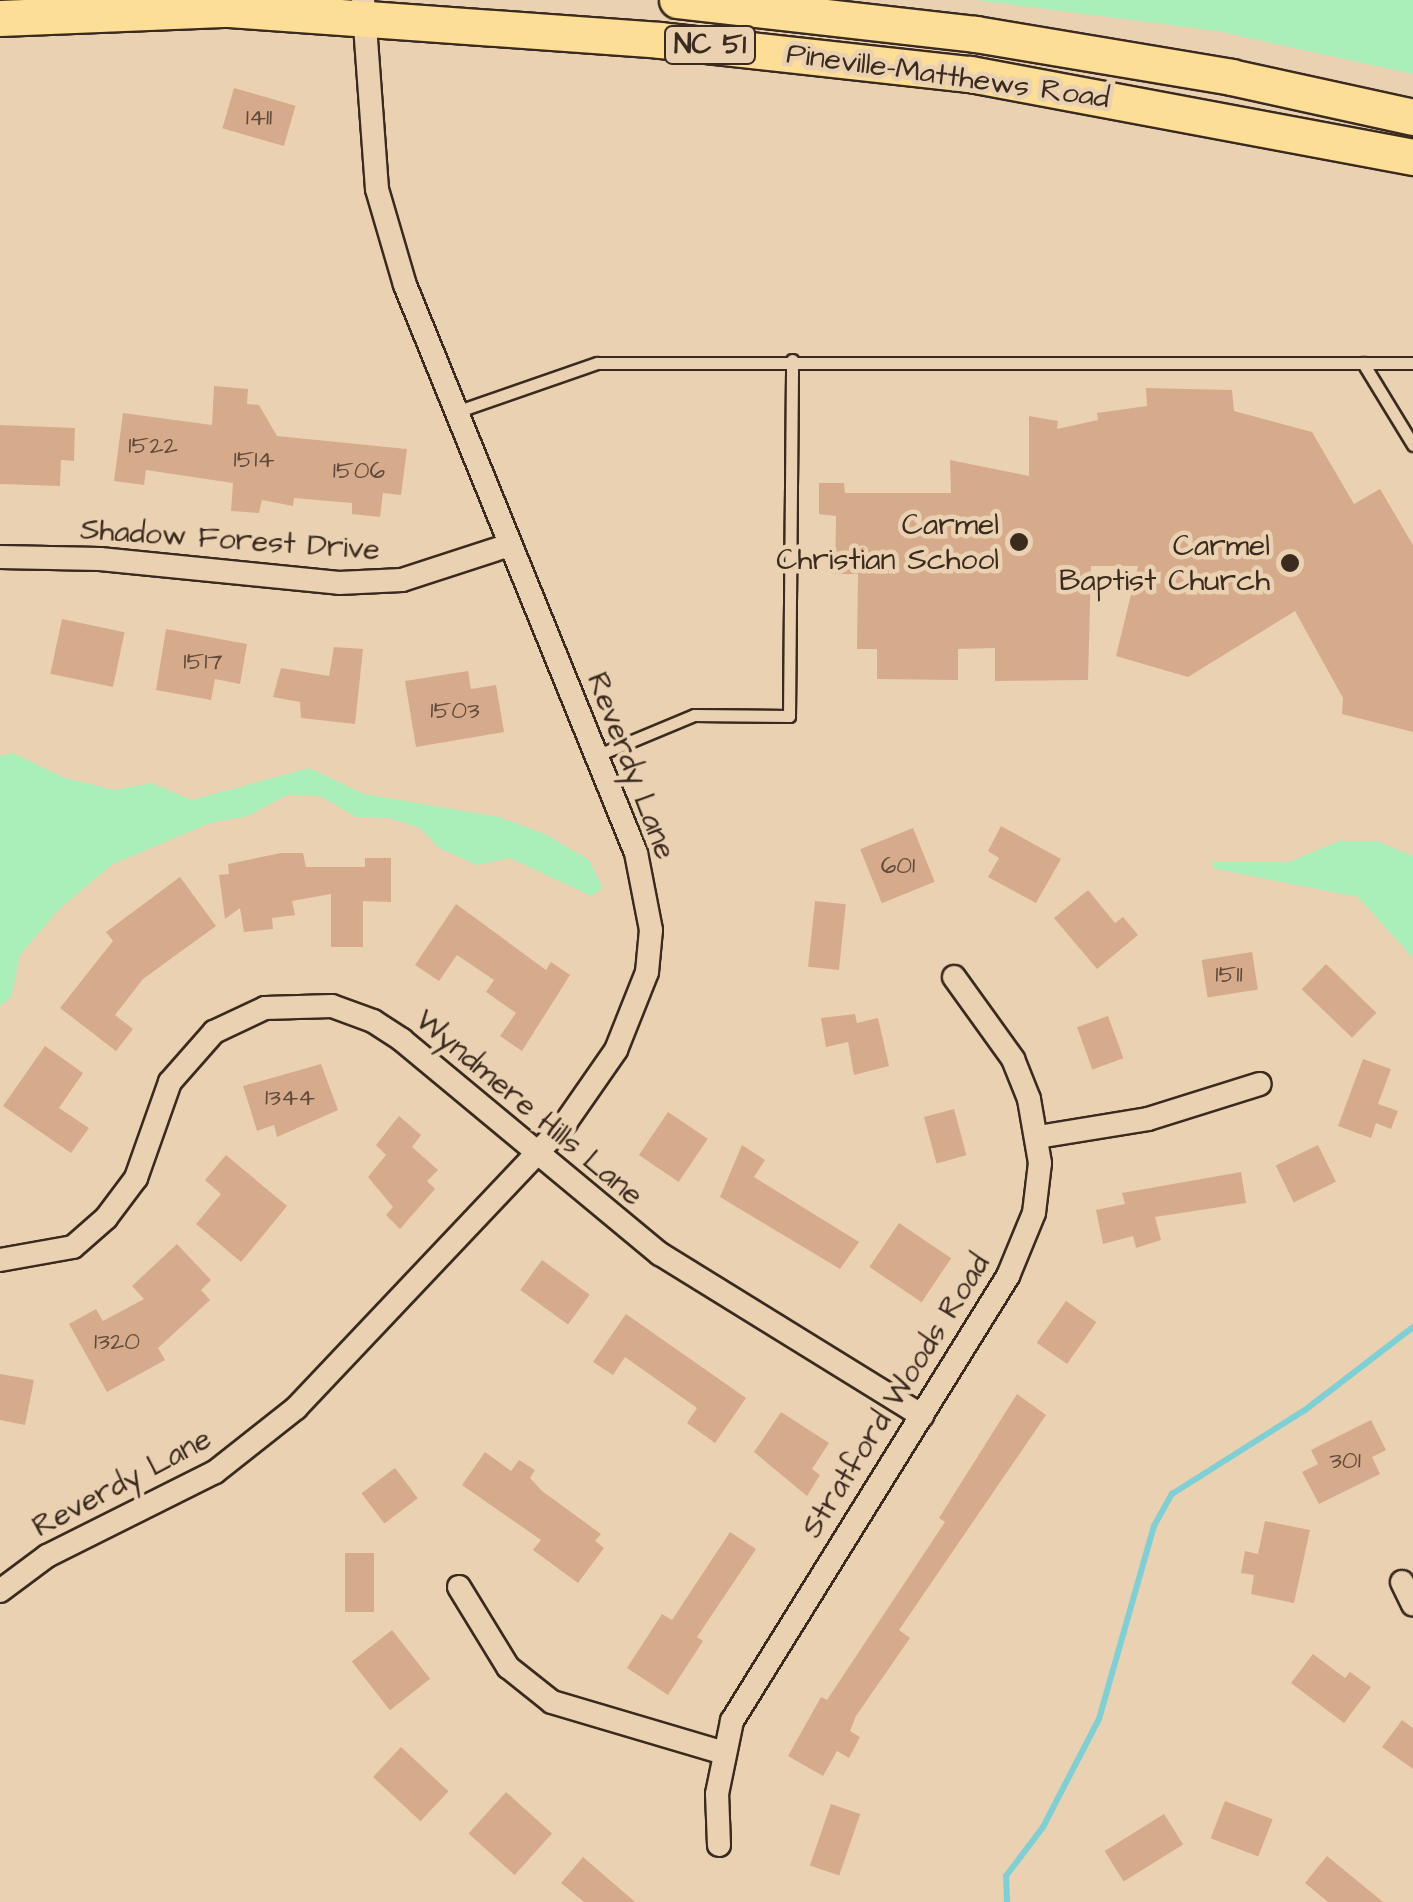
<!DOCTYPE html>
<html>
<head>
<meta charset="utf-8">
<style>
	body { margin:0 }
	#map { position:relative; width:1413px; height:1902px; overflow:hidden; background:#ead1b2; font-family:"Architects Daughter",sans-serif }
	div>[style] { position:absolute }
	[style*='--x'] { left:calc(var(--x)*1px); top:calc(var(--y)*1px); width:calc(var(--w)*1px); rotate:calc(var(--a)*1deg) }
	.green>* { inset:0; background:#aaeeba }
	.stream>* { height:6px; margin:-3px; padding:0 3px; transform-origin:3px; border-radius:3px; background:#7ed0d4 }
	.building>* { inset:0; background:#d6ab8c; transform-origin:0 0 }
	.roads { filter:drop-shadow(2px 0 #3b2a1e) drop-shadow(-2px 0 #3b2a1e) drop-shadow(0 2px #3b2a1e) drop-shadow(0 -2px #3b2a1e) }
	.lane>* { height:11px; margin:-5.5px; padding:0 5.5px; transform-origin:5.5px; border-radius:5.5px; background:#ead1b2 }
	.street>* { height:22px; margin:-11px; padding:0 11px; transform-origin:11px; border-radius:11px; background:#ead1b2 }
	.primary>* { height:35px; margin:-17.5px; padding:0 17.5px; transform-origin:17.5px; border-radius:17.5px; background:#fcde96 }
	.dots>* { width:28px; height:28px; translate:-50% -50%; box-sizing:border-box; border:5px solid #ead1b2; border-radius:50% }
	span { translate:-50% -50%; white-space:nowrap; text-align:center; line-height:1.15; -webkit-text-stroke:9px #ead1b2; paint-order:stroke }
	.number-label { font-size:25px; color:#624a3a }
	.number-label span { -webkit-text-stroke-width:0 }
	.shield-label span { padding:2px 8px; background:#ead1b2; border:2px solid; border-radius:8px; -webkit-text-stroke-width:0 }
	.shield-label { font-size:28px; color:#3b2a1e; font-weight:700 }
	.street-label { font-size:30px; color:#3b2a1e }
	.poi-label { font-size:30px; color:#3b2a1e }
	.right { translate:-100% -50%; text-align:right }
</style>
</head>
<body>
<div id="map">
	<div class="green">
		<div style="clip-path:polygon(975px 0,1413px 0,1413px 74px,1217px 31px)"></div>
		<div style="clip-path:polygon(13px 753px,65px 778px,115px 790px,151px 783px,192px 800px,309px 768px,364px 794px,499px 817px,545px 834px,589px 860px,603px 888px,591px 896px,510px 858px,477px 865px,439px 848px,420px 828px,389px 818px,356px 817px,320px 796px,287px 795px,248px 816px,210px 823px,113px 864px,59px 909px,20px 955px,11px 998px,0 1006px,0 756px)"></div>
		<div style="clip-path:polygon(1339px 841px,1377px 841px,1413px 856px,1413px 958px,1358px 897px,1216px 869px,1209px 862px,1289px 862px)"></div>
	</div>
	<div class="stream">
		<div style="--x:1007;--y:1902;--w:26;--a:-92"></div>
		<div style="--x:1006;--y:1876;--w:61;--a:-52.9"></div>
		<div style="--x:1043;--y:1827;--w:122;--a:-62.6"></div>
		<div style="--x:1099;--y:1719;--w:201;--a:-74.1"></div>
		<div style="--x:1154;--y:1526;--w:37;--a:-61"></div>
		<div style="--x:1172;--y:1494;--w:157;--a:-32.3"></div>
		<div style="--x:1305;--y:1410;--w:136;--a:-37.5"></div>
	</div>
	<div class="building">
		<div style="left:234px;top:88px;width:64px;height:42px;rotate:16deg"></div>
		<div style="clip-path:polygon(214px 386px,248px 389px,247px 404px,259px 405px,277px 436px,407px 449px,401px 495px,383px 493px,380px 517px,352px 514px,352px 503px,294px 498px,293px 506px,262px 500px,259px 513px,231px 511px,233px 483px,146px 470px,144px 485px,114px 481px,123px 413px,212px 425px)"></div>
		<div style="clip-path:polygon(1146px 388px,1232px 390px,1234px 411px,1312px 432px,1354px 504px,1380px 489px,1413px 545px,1413px 732px,1342px 714px,1343px 698px,1295px 611px,1188px 677px,1116px 656px,1138px 566px,1091px 566px,1088px 680px,995px 681px,995px 648px,958px 649px,958px 680px,877px 679px,877px 649px,857px 649px,858px 574px,835px 574px,836px 516px,819px 514px,819px 483px,844px 483px,845px 493px,951px 493px,950px 460px,1029px 476px,1029px 416px,1058px 421px,1057px 429px,1098px 420px,1097px 413px,1147px 406px)"></div>
		<div style="clip-path:polygon(0 425px,75px 428px,74px 461px,61px 460px,60px 486px,0 484px)"></div>
		<div style="left:62px;top:619px;width:64px;height:56px;rotate:12deg"></div>
		<div style="clip-path:polygon(166px 629px,247px 644px,240px 684px,215px 679px,211px 700px,156px 690px)"></div>
		<div style="clip-path:polygon(334px 647px,363px 649px,355px 724px,301px 718px,300px 702px,273px 697px,281px 668px,329px 676px)"></div>
		<div style="clip-path:polygon(468px 671px,471px 689px,496px 685px,504px 732px,416px 747px,405px 681px)"></div>
		<div style="clip-path:polygon(1001px 826px,1061px 859px,1036px 903px,988px 877px,999px 858px,988px 851px)"></div>
		<div style="left:913px;top:828px;width:58px;height:57px;rotate:68deg"></div>
		<div style="clip-path:polygon(281px 853px,303px 853px,306px 867px,365px 867px,365px 858px,391px 858px,391px 902px,363px 901px,363px 947px,331px 947px,331px 894px,292px 901px,295px 915px,272px 918px,273px 929px,244px 932px,240px 908px,225px 919px,219px 875px,229px 874px,228px 864px)"></div>
		<div style="clip-path:polygon(180px 877px,216px 926px,143px 979px,115px 1015px,133px 1029px,116px 1051px,60px 1008px,113px 941px,106px 932px)"></div>
		<div style="clip-path:polygon(1088px 890px,1115px 923px,1123px 917px,1138px 935px,1097px 969px,1054px 918px)"></div>
		<div style="left:815px;top:901px;width:31px;height:66px;rotate:6deg"></div>
		<div style="clip-path:polygon(456px 904px,546px 970px,551px 962px,570px 975px,522px 1051px,500px 1036px,516px 1013px,486px 992px,494px 980px,457px 955px,439px 981px,415px 965px)"></div>
		<div style="left:1252px;top:952px;width:38px;height:51px;rotate:81deg"></div>
		<div style="left:1326px;top:964px;width:70px;height:35px;rotate:44deg"></div>
		<div style="clip-path:polygon(855px 1014px,857px 1023px,878px 1018px,889px 1066px,854px 1075px,848px 1042px,826px 1047px,821px 1018px)"></div>
		<div style="left:1108px;top:1016px;width:45px;height:33px;rotate:70deg"></div>
		<div style="clip-path:polygon(45px 1046px,83px 1073px,59px 1108px,89px 1128px,71px 1153px,3px 1106px)"></div>
		<div style="clip-path:polygon(1363px 1059px,1391px 1069px,1378px 1104px,1398px 1111px,1391px 1129px,1376px 1123px,1371px 1138px,1338px 1126px)"></div>
		<div style="clip-path:polygon(321px 1064px,338px 1110px,277px 1137px,274px 1125px,257px 1131px,243px 1086px)"></div>
		<div style="left:954px;top:1109px;width:48px;height:31px;rotate:75deg"></div>
		<div style="left:668px;top:1112px;width:48px;height:52px;rotate:34deg"></div>
		<div style="clip-path:polygon(399px 1116px,421px 1135px,412px 1147px,438px 1170px,427px 1181px,435px 1189px,400px 1229px,386px 1215px,393px 1207px,368px 1177px,386px 1155px,376px 1145px)"></div>
		<div style="clip-path:polygon(742px 1145px,765px 1160px,754px 1177px,859px 1242px,840px 1269px,720px 1197px)"></div>
		<div style="left:1318px;top:1145px;width:41px;height:47px;rotate:64deg"></div>
		<div style="clip-path:polygon(226px 1155px,287px 1206px,241px 1262px,196px 1224px,221px 1194px,205px 1180px)"></div>
		<div style="clip-path:polygon(1241px 1172px,1246px 1203px,1155px 1217px,1161px 1240px,1136px 1248px,1133px 1236px,1103px 1244px,1096px 1210px,1125px 1204px,1122px 1193px)"></div>
		<div style="left:899px;top:1223px;width:63px;height:53px;rotate:34deg"></div>
		<div style="clip-path:polygon(177px 1244px,211px 1280px,201px 1290px,210px 1300px,158px 1348px,165px 1360px,107px 1392px,69px 1324px,96px 1309px,103px 1321px,144px 1299px,132px 1286px)"></div>
		<div style="left:542px;top:1260px;width:59px;height:37px;rotate:36deg"></div>
		<div style="left:1066px;top:1301px;width:37px;height:51px;rotate:35deg"></div>
		<div style="clip-path:polygon(626px 1314px,746px 1398px,715px 1443px,687px 1423px,697px 1408px,625px 1357px,613px 1375px,593px 1362px)"></div>
		<div style="clip-path:polygon(0 1374px,34px 1380px,25px 1425px,0 1420px)"></div>
		<div style="clip-path:polygon(1017px 1394px,1046px 1415px,899px 1630px,910px 1638px,856px 1716px,850px 1731px,860px 1737px,849px 1758px,837px 1751px,823px 1776px,788px 1756px,821px 1697px,827px 1700px,945px 1522px,939px 1518px)"></div>
		<div style="clip-path:polygon(781px 1412px,829px 1443px,812px 1469px,820px 1475px,807px 1496px,754px 1452px)"></div>
		<div style="clip-path:polygon(1371px 1420px,1386px 1450px,1372px 1457px,1380px 1474px,1319px 1504px,1302px 1472px,1318px 1464px,1311px 1450px)"></div>
		<div style="clip-path:polygon(485px 1452px,511px 1471px,519px 1460px,535px 1470px,530px 1478px,542px 1491px,601px 1534px,595px 1541px,604px 1548px,578px 1583px,533px 1550px,541px 1540px,462px 1485px)"></div>
		<div style="left:395px;top:1468px;width:38px;height:42px;rotate:53deg"></div>
		<div style="clip-path:polygon(1265px 1521px,1310px 1530px,1294px 1603px,1251px 1594px,1254px 1575px,1241px 1573px,1245px 1551px,1258px 1554px)"></div>
		<div style="clip-path:polygon(730px 1532px,756px 1549px,697px 1637px,703px 1641px,668px 1695px,627px 1668px,662px 1614px,672px 1620px)"></div>
		<div style="left:345px;top:1553px;width:29px;height:59px"></div>
		<div style="left:392px;top:1630px;width:62px;height:51px;rotate:52deg"></div>
		<div style="clip-path:polygon(1313px 1654px,1345px 1678px,1350px 1672px,1371px 1687px,1344px 1723px,1291px 1683px)"></div>
		<div style="clip-path:polygon(1402px 1720px,1413px 1728px,1413px 1769px,1382px 1747px)"></div>
		<div style="left:401px;top:1747px;width:65px;height:41px;rotate:43deg"></div>
		<div style="left:506px;top:1792px;width:62px;height:56px;rotate:42deg"></div>
		<div style="left:1225px;top:1801px;width:51px;height:40px;rotate:21deg"></div>
		<div style="left:831px;top:1804px;width:31px;height:65px;rotate:19deg"></div>
		<div style="left:1164px;top:1814px;width:36px;height:70px;rotate:58deg"></div>
		<div style="clip-path:polygon(1327px 1856px,1383px 1902px,1328px 1902px,1305px 1883px)"></div>
		<div style="clip-path:polygon(583px 1857px,635px 1902px,584px 1902px,561px 1883px)"></div>
	</div>
	<div class="roads">
		<div class="lane">
			<div style="--x:1363;--y:363;--w:96;--a:58.6"></div>
			<div style="--x:456;--y:412;--w:149;--a:-19.2"></div>
			<div style="--x:597;--y:363;--w:816;--a:0"></div>
			<div style="--x:598;--y:755;--w:104;--a:-22.6"></div>
			<div style="--x:694;--y:715;--w:95;--a:0.6"></div>
			<div style="--x:789;--y:716;--w:356;--a:-89.5"></div>
		</div>
		<div class="street">
			<div style="--x:0;--y:557;--w:100;--a:1.1"></div>
			<div style="--x:100;--y:559;--w:240;--a:5.7"></div>
			<div style="--x:339;--y:583;--w:63;--a:-2.7"></div>
			<div style="--x:402;--y:580;--w:114;--a:-18"></div>
			<div style="--x:1038;--y:1137;--w:111;--a:-9.3"></div>
			<div style="--x:1148;--y:1119;--w:117;--a:-17.4"></div>
			<div style="--x:0;--y:1260;--w:74;--a:-10.1"></div>
			<div style="--x:73;--y:1247;--w:44;--a:-41.3"></div>
			<div style="--x:106;--y:1218;--w:50;--a:-53.1"></div>
			<div style="--x:136;--y:1178;--w:102;--a:-70.5"></div>
			<div style="--x:170;--y:1082;--w:67;--a:-48.7"></div>
			<div style="--x:214;--y:1032;--w:56;--a:-25.2"></div>
			<div style="--x:265;--y:1008;--w:67;--a:-1.7"></div>
			<div style="--x:332;--y:1006;--w:44;--a:20.1"></div>
			<div style="--x:373;--y:1021;--w:35;--a:33"></div>
			<div style="--x:402;--y:1040;--w:335;--a:39.7"></div>
			<div style="--x:660;--y:1254;--w:308;--a:31.7"></div>
			<div style="--x:1402;--y:1582;--w:25;--a:64"></div>
			<div style="--x:459;--y:1587;--w:94;--a:58.5"></div>
			<div style="--x:508;--y:1667;--w:56;--a:38.5"></div>
			<div style="--x:552;--y:1702;--w:176;--a:16.5"></div>
			<div style="--x:0;--y:1591;--w:59;--a:-36.7"></div>
			<div style="--x:47;--y:1556;--w:188;--a:-26.6"></div>
			<div style="--x:215;--y:1472;--w:103;--a:-38.3"></div>
			<div style="--x:296;--y:1408;--w:393;--a:-46.6"></div>
			<div style="--x:566;--y:1122;--w:88;--a:-55.2"></div>
			<div style="--x:616;--y:1050;--w:84;--a:-68.3"></div>
			<div style="--x:647;--y:972;--w:42;--a:-84.6"></div>
			<div style="--x:651;--y:930;--w:78;--a:-101"></div>
			<div style="--x:636;--y:853;--w:613;--a:-112.13"></div>
			<div style="--x:405;--y:285;--w:100;--a:-106.3"></div>
			<div style="--x:377;--y:189;--w:190;--a:-94.2"></div>
			<div style="--x:719;--y:1845;--w:51;--a:-92.2"></div>
			<div style="--x:717;--y:1794;--w:75;--a:-78.4"></div>
			<div style="--x:732;--y:1721;--w:524;--a:-58.19"></div>
			<div style="--x:1008;--y:1276;--w:68;--a:-67.6"></div>
			<div style="--x:1034;--y:1213;--w:50;--a:-83.2"></div>
			<div style="--x:1040;--y:1163;--w:65;--a:-99.8"></div>
			<div style="--x:1029;--y:1099;--w:43;--a:-111.8"></div>
			<div style="--x:1013;--y:1059;--w:101;--a:-125.7"></div>
		</div>
		<div class="primary">
			<div style="--x:677;--y:0;--w:300;--a:6.5"></div>
			<div style="--x:975;--y:34;--w:260;--a:9.5"></div>
			<div style="--x:1231;--y:77;--w:186;--a:12.4"></div>
			<div style="--x:0;--y:18;--w:229;--a:-2.3"></div>
			<div style="--x:229;--y:9;--w:432;--a:4.1"></div>
			<div style="--x:660;--y:40;--w:312;--a:6.3"></div>
			<div style="--x:970;--y:74;--w:451;--a:10.6"></div>
		</div>
	</div>
	<div class="dots">
		<div style="left:1019px;top:542px;background:#3b2a1e"></div>
		<div style="left:1290px;top:563px;background:#3b2a1e"></div>
	</div>
	<div class="number-label">
		<span style="left:259px;top:118px">1411</span>
		<span style="left:153px;top:446px">1522</span>
		<span style="left:254px;top:460px">1514</span>
		<span style="left:359px;top:471px">1506</span>
		<span style="left:203px;top:662px">1517</span>
		<span style="left:455px;top:711px">1503</span>
		<span style="left:898px;top:866px">601</span>
		<span style="left:1229px;top:975px">1511</span>
		<span style="left:290px;top:1098px">1344</span>
		<span style="left:117px;top:1342px">1320</span>
		<span style="left:1345px;top:1461px">301</span>
	</div>
	<div class="shield-label">
		<span style="left:710px;top:45px">NC 51</span>
	</div>
	<div class="street-label">
		<span style="left:948px;top:76px;rotate:8deg">Pineville-Matthews Road</span>
		<span style="left:230px;top:540px;rotate:4deg">Shadow Forest Drive</span>
		<span style="left:631px;top:766px;rotate:69deg">Reverdy Lane</span>
		<span style="left:529px;top:1108px;rotate:40deg">Wyndmere Hills Lane</span>
		<span style="left:896px;top:1396px;rotate:-58deg">Stratford Woods Road</span>
		<span style="left:122px;top:1483px;rotate:-28deg">Reverdy Lane</span>
	</div>
	<div class="poi-label">
		<span class="right" style="left:999px;top:542px">Carmel<br>Christian School</span>
		<span class="right" style="left:1270px;top:563px">Carmel<br>Baptist Church</span>
	</div>
</div>
</body>
</html>
